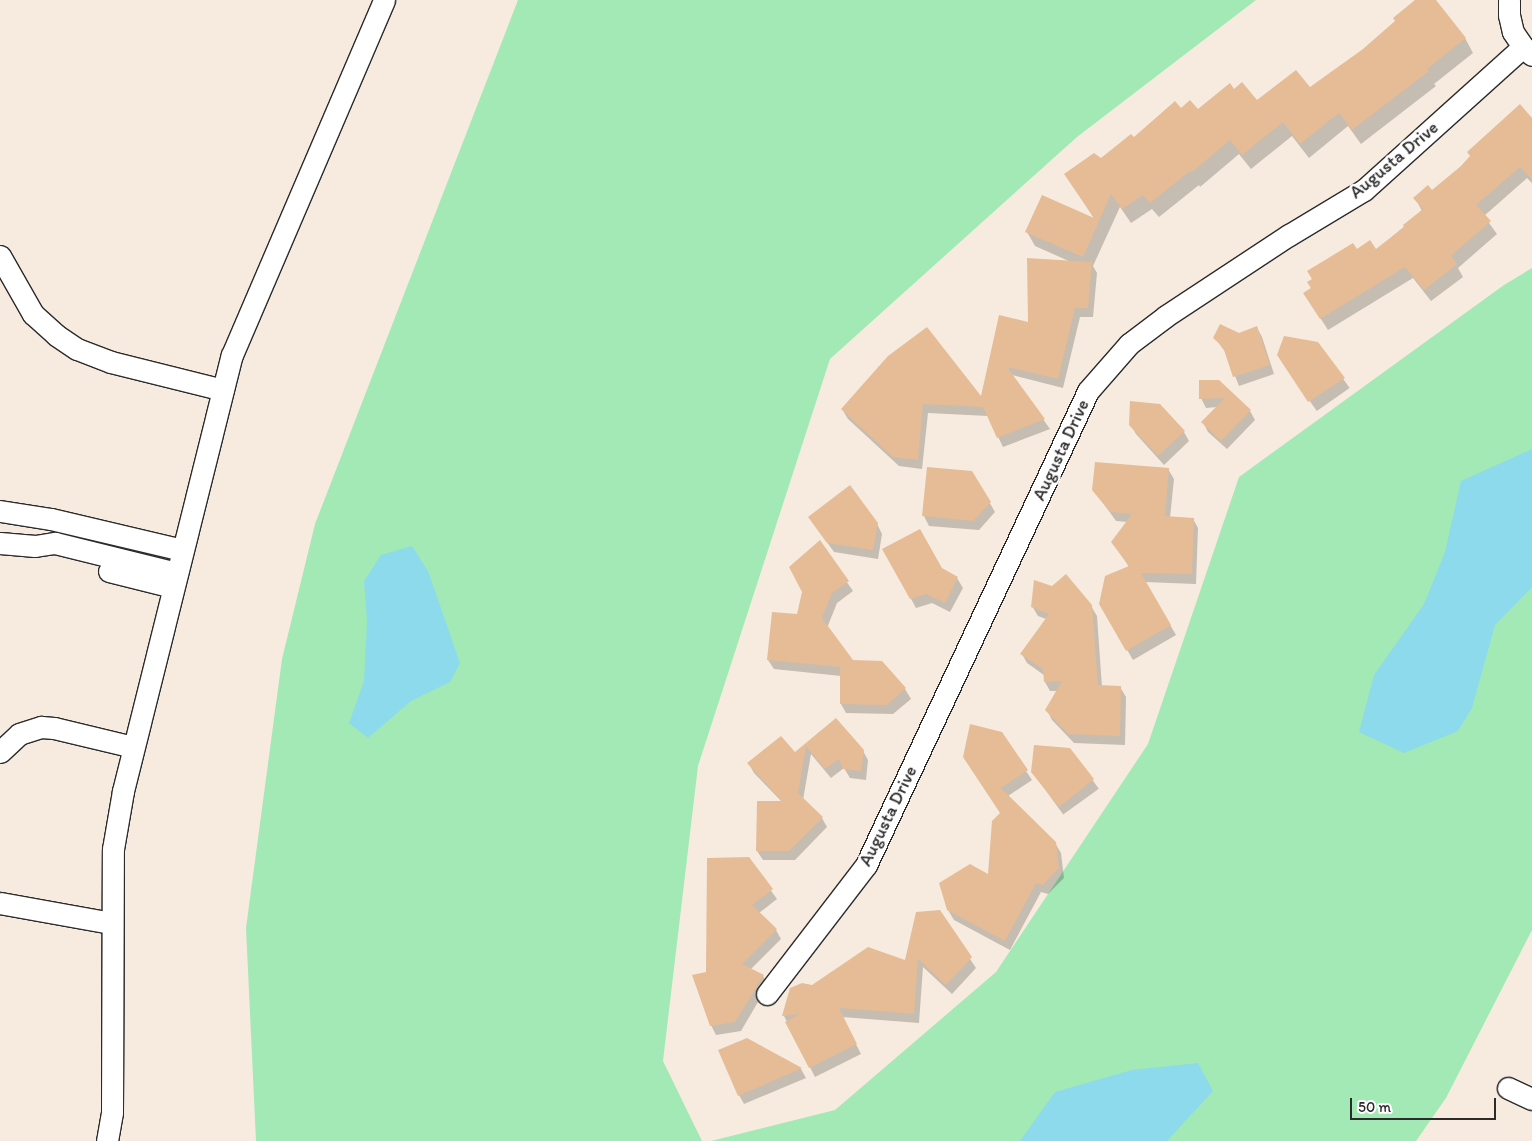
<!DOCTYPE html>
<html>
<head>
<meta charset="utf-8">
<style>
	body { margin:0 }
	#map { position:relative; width:1532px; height:1141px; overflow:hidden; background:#f7ebdf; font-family:Itim,sans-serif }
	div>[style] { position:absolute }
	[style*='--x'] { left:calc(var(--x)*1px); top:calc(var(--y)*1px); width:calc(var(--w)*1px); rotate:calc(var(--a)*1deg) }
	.green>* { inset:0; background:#a3e9b5 }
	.water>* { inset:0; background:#8cdaeb }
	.shadow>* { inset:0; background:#0003; transform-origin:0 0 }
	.building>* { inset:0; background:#e5bc95 }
	.roads { filter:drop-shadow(1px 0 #2b2b2b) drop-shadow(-1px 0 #2b2b2b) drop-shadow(0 1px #2b2b2b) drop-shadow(0 -1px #2b2b2b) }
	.minor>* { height:21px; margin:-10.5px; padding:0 10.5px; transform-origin:10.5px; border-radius:10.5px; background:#fff }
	span { translate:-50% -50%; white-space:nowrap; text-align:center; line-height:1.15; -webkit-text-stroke:5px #fff; paint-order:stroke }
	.street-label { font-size:18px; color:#2b2b2b }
	.scale { position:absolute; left:1350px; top:1098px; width:146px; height:22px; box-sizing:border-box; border:2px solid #2b2b2b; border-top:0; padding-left:6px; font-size:15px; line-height:18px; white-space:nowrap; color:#2b2b2b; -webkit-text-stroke:4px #fff; paint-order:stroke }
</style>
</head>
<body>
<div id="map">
	<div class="green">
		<div style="clip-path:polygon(518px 0,1256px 0,1077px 137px,830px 359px,698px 766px,663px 1061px,702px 1141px,256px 1141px,246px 928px,282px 659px,315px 524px)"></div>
		<div style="clip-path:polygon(1532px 268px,1532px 930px,1446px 1098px,1416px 1141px,711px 1141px,835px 1110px,996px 972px,1148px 744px,1239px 477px,1504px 285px)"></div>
	</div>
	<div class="water">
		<div style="clip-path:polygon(1532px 449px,1532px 587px,1495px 625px,1472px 708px,1458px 731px,1404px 753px,1359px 732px,1374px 675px,1424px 604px,1445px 552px,1461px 481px)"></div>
		<div style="clip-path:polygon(412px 546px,428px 571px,460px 663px,450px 682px,411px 701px,368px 738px,349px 723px,364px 681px,367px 621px,364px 581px,381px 555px)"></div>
		<div style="clip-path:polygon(1198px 1063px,1213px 1091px,1167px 1141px,1020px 1141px,1055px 1092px,1132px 1070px)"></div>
	</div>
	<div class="shadow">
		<div style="clip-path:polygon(1414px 0,1434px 0,1465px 38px,1473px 53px,1434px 84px,1436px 86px,1361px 144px,1348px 126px,1309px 158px,1292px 136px,1251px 169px,1239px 154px,1200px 187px,1199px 185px,1159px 217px,1152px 209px,1131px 223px,1120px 207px,1093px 266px,1097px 273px,1093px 317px,1080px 317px,1063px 388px,1012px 375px,1050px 429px,1003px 447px,988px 416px,928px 413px,922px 469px,899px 466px,848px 419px,842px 409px,981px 399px,1071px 262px,1035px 246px,1027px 232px,1095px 220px,1066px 174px,1102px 159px,1181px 110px,1198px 110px,1234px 90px,1257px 102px,1310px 89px,1363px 50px,1396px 21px,1415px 2px)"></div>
		<div style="clip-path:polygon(1532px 120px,1532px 183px,1527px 178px,1484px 216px,1497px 234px,1458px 268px,1463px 277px,1431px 301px,1413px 278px,1328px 330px,1312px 305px,1357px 251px,1376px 251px,1422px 211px,1415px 198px,1432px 192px)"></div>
		<div style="clip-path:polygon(1257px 328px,1262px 337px,1274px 374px,1239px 386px,1226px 353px,1215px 338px,1239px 334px)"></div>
		<div style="left:1318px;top:343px;width:55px;height:40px;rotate:55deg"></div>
		<div style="clip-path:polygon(1200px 381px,1250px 411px,1255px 420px,1227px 449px,1208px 432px,1203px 422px,1217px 407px,1206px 408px,1201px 398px)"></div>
		<div style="clip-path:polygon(1130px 424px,1184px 432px,1189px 441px,1164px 465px,1136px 434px)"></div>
		<div style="clip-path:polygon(1168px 469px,1174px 479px,1170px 518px,1193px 519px,1198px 528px,1196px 584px,1145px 582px,1176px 635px,1133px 660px,1100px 603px,1129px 567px,1113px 542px,1128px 522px,1116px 521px,1094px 490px)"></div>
		<div style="clip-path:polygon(972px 472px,995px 512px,979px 530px,929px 526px,924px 516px)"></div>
		<div style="clip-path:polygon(809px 517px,877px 524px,882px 534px,878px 559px,834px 552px)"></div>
		<div style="clip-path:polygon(819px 542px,853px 591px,837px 603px,827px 628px,852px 662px,882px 662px,905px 689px,911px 699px,893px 714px,846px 713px,841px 704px,841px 676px,774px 669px,768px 660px,798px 616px)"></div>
		<div style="clip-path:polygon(884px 549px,942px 569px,957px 578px,963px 588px,950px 612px,932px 603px,916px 608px)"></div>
		<div style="clip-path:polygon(1032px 606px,1091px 606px,1097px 616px,1102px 687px,1120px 687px,1126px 697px,1125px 745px,1074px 743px,1052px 720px,1047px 710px,1058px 691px,1050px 691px,1045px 682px,1044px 675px,1027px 663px,1022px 654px,1046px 619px,1038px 616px)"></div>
		<div style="clip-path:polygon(835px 720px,863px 751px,868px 760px,866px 780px,850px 778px,844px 768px,831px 778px,811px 754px,803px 800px,822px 818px,827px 827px,795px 860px,763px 860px,757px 851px,782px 802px,754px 773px,749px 764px,795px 754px)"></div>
		<div style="left:1070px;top:749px;width:49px;height:44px;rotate:54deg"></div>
		<div style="clip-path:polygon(970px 767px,1026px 771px,1032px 780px,1008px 796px,1055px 843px,1061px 853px,1064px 878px,1048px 894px,1041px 892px,1010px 950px,954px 920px,948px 910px,989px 876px,1001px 813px)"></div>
		<div style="clip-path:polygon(748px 859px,777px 899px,759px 913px,776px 930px,781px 939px,750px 970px,763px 976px,768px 985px,741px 1031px,716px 1035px,711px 1025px,707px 973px)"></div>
		<div style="clip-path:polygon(939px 912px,976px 968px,952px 994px,923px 967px,919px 1023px,842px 1017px,861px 1054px,815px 1077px,784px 1016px,812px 987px,906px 962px)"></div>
		<div style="clip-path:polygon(747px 1039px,801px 1069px,806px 1078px,744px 1104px,739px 1095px)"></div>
	</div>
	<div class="building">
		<div style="clip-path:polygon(1415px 0,1436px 0,1466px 38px,1427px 69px,1429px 71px,1352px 130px,1339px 113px,1300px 144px,1283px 122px,1242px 155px,1230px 140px,1191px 173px,1190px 171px,1150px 203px,1143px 195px,1122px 209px,1111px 194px,1083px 257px,1025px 232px,1042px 195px,1094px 218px,1064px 174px,1094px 153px,1101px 158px,1131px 134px,1134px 137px,1175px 101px,1181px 108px,1190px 100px,1198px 109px,1230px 83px,1234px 89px,1242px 82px,1257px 100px,1296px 70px,1310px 87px,1363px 49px,1395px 21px,1393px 18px)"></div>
		<div style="clip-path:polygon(1520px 104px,1532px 118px,1532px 180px,1520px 167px,1476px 205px,1491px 221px,1451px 256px,1457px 264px,1424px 290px,1405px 267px,1320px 319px,1303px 293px,1311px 288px,1307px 282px,1312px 279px,1307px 271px,1353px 243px,1357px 249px,1370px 240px,1376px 249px,1404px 227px,1403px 225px,1423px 209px,1413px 198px,1428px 185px,1432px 190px,1461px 166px,1470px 156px,1467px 152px)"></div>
		<div style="clip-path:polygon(1027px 258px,1092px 262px,1088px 308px,1075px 308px,1058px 379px,1007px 367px,1045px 419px,997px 438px,983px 407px,923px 404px,918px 460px,893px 457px,841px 409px,888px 356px,927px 327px,981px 396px,999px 315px,1028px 322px)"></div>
		<div style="clip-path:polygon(1220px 324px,1239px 333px,1257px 326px,1270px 365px,1233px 377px,1223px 347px,1213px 338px)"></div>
		<div style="clip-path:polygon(1284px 336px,1318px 342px,1345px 378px,1308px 402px,1277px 355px)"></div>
		<div style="clip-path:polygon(1199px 380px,1219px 380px,1251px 410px,1221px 441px,1201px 422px,1225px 398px,1199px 399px)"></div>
		<div style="clip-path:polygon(1130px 401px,1160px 404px,1185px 431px,1158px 456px,1129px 425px)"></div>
		<div style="clip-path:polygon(1095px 462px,1169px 468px,1165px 516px,1194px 518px,1192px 574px,1141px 573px,1171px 625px,1126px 651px,1099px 604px,1105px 576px,1129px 566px,1111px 542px,1132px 514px,1110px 512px,1092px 490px)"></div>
		<div style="clip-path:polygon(927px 467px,972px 471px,991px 502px,973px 521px,922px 516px)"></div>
		<div style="clip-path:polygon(850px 485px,878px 523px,873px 550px,827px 543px,808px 517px)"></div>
		<div style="clip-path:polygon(920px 529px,942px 568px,958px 577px,945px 603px,926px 594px,910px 599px,882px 549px)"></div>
		<div style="clip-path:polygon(820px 540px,849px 581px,832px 593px,822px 618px,853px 660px,882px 661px,906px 688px,887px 705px,840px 704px,840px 667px,767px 660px,772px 612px,797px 614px,802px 592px,789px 567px)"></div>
		<div style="clip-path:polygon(1066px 574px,1092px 605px,1098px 685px,1121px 686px,1120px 736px,1068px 734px,1045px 710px,1062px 681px,1044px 682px,1043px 669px,1020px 654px,1049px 614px,1031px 607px,1034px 580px,1052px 586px)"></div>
		<div style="clip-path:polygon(836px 718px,864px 750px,861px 771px,843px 769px,839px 759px,825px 769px,806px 746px,798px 793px,823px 817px,789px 851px,756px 851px,757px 801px,782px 801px,747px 763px,781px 736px,795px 752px)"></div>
		<div style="clip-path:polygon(970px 724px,1002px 732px,1028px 770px,1001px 788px,1056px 842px,1059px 868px,1043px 885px,1036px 883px,1005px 941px,947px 910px,939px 883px,970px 864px,988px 874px,992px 821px,1000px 813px,963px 757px)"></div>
		<div style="clip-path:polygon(1034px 745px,1070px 748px,1094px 779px,1059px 807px,1031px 772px)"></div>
		<div style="clip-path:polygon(749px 857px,773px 889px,752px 905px,777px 929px,742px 964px,764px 975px,735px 1022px,710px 1026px,692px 975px,706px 972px,707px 858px)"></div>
		<div style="clip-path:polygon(940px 910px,972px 957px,946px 985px,918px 959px,914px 1014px,839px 1008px,857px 1044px,809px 1068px,785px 1022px,800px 1014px,782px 1016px,790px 988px,802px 983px,812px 985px,868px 947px,905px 960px,916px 912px)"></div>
		<div style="clip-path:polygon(747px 1038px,802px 1068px,738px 1096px,718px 1050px)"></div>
	</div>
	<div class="roads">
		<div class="minor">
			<div style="--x:1509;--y:0;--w:15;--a:90"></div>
			<div style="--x:1509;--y:15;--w:17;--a:77"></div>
			<div style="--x:1513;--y:32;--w:18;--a:56"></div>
			<div style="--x:1523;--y:47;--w:12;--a:42"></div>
			<div style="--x:0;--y:256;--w:67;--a:60.4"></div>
			<div style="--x:33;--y:314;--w:31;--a:42"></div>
			<div style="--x:56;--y:335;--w:25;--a:34"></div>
			<div style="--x:77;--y:349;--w:36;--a:21"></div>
			<div style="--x:111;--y:362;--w:115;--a:14"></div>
			<div style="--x:0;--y:511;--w:52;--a:8.9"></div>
			<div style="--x:51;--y:519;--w:135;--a:13.3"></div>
			<div style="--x:0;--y:543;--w:35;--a:5"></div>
			<div style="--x:35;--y:546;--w:20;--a:-9"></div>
			<div style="--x:55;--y:543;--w:125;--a:13.9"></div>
			<div style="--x:109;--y:571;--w:66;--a:14"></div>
			<div style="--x:0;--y:752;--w:26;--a:-43"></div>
			<div style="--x:19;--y:734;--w:23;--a:-18"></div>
			<div style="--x:41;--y:727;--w:13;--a:4"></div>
			<div style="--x:54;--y:728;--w:81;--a:13.5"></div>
			<div style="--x:0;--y:903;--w:113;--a:10.2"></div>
			<div style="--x:767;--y:994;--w:163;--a:-52.5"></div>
			<div style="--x:866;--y:865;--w:523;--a:-64.9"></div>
			<div style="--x:1088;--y:391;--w:62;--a:-48.9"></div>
			<div style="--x:1129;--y:344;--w:46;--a:-37.1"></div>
			<div style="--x:1166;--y:316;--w:147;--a:-33.4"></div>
			<div style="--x:1289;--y:235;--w:87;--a:-31"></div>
			<div style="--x:1364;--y:190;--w:214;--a:-42"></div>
			<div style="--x:1508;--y:1088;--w:26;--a:25"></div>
			<div style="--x:107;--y:1141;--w:29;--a:-80"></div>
			<div style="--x:112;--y:1112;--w:263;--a:-89.8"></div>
			<div style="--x:113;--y:849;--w:59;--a:-80.2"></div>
			<div style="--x:123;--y:791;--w:449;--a:-76"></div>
			<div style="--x:232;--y:355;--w:386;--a:-66.8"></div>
		</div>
	</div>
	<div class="street-label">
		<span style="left:1394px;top:160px;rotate:-40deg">Augusta Drive</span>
		<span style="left:1061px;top:450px;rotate:-65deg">Augusta Drive</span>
		<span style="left:888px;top:816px;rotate:-64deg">Augusta Drive</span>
	</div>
	<div class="scale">50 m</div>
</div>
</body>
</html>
